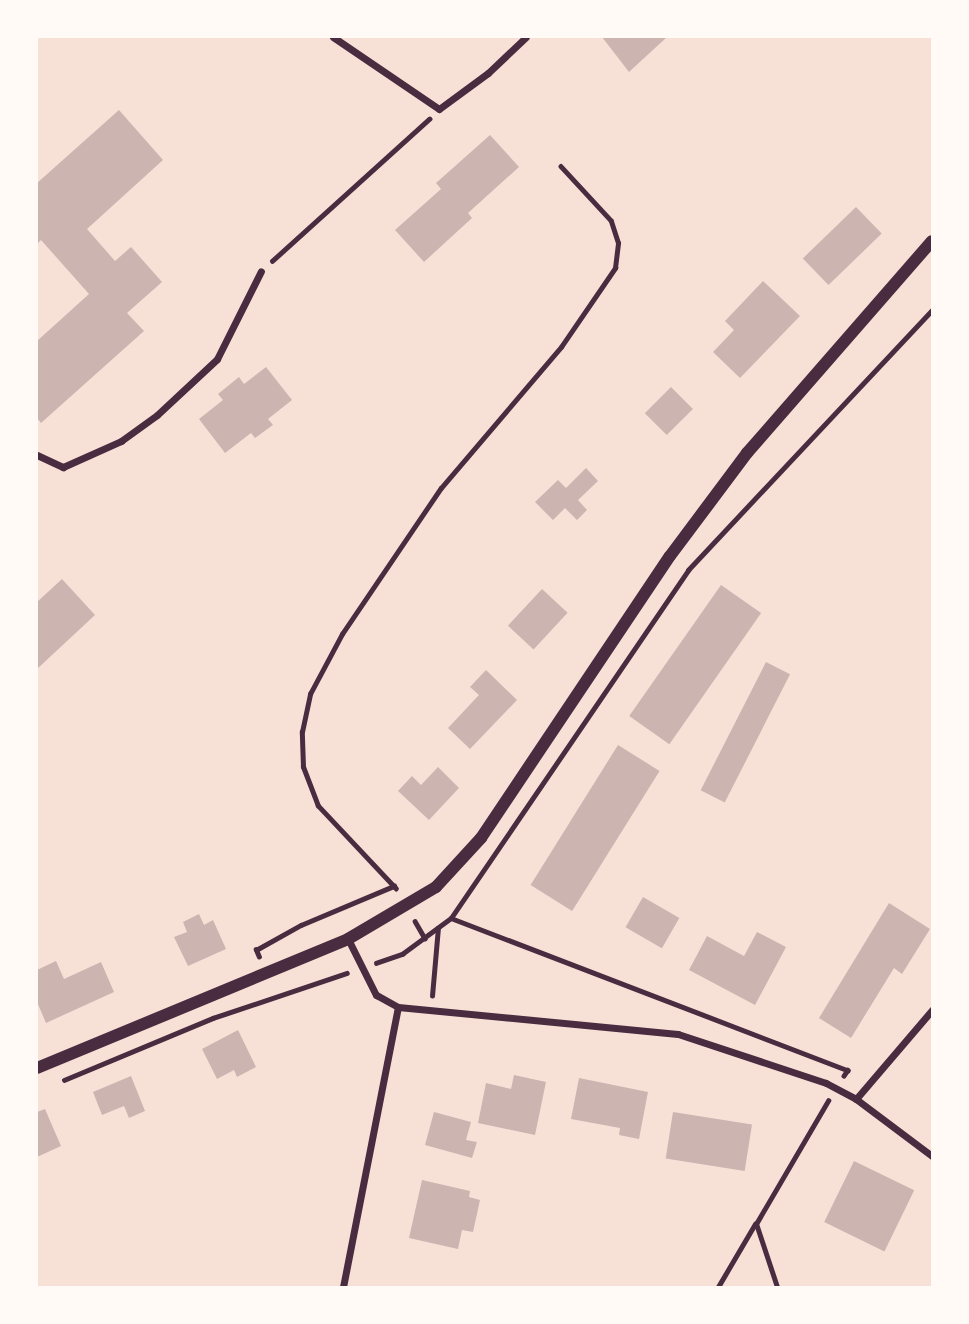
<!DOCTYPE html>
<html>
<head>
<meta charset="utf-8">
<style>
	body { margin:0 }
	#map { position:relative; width:969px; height:1324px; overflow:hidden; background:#f7e1d7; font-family:"PT Sans",sans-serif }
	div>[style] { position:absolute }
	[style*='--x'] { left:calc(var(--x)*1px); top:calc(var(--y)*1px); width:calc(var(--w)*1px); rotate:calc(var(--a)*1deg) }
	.building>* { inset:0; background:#ccb4b1; transform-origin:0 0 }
	.path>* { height:4.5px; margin:-2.25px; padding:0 2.25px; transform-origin:2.25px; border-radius:2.25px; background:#4a2c40 }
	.minor>* { height:7px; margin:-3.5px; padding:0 3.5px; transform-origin:3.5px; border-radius:3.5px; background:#4a2c40 }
	.tertiary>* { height:12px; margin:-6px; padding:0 6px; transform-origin:6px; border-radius:6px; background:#4a2c40 }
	span { translate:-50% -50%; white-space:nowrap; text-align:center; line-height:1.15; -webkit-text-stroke:5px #fffaf5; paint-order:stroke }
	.frame { position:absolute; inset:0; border:38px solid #fffaf5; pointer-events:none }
</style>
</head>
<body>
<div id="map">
	<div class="building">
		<div style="clip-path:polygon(602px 37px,667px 37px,629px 72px)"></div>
		<div style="clip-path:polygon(119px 110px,163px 160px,87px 229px,115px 261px,131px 247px,162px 282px,127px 313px,144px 331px,41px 423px,37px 418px,37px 341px,89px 294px,41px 240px,37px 244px,37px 183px)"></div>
		<div style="clip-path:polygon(490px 135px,519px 167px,468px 213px,472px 218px,424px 262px,395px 230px,441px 189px,436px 183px)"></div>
		<div style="left:856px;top:207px;width:37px;height:74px;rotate:46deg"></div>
		<div style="clip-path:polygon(763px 281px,800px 316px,740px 378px,713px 352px,734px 330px,725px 321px)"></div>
		<div style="clip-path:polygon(266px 367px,292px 400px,268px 419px,273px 425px,255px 438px,251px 433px,225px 453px,199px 419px,223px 400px,218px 394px,239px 377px,244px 384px)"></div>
		<div style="left:671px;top:387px;width:31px;height:37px;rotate:45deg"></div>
		<div style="clip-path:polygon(586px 468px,598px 481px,578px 500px,587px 510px,577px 520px,565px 508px,553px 520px,535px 502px,558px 480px,566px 488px)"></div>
		<div style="clip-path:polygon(62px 579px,95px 615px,37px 669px,37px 602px)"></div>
		<div style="left:721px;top:585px;width:49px;height:160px;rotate:35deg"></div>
		<div style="left:542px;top:589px;width:35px;height:50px;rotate:43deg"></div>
		<div style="left:766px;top:662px;width:27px;height:144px;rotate:27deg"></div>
		<div style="clip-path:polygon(486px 670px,517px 700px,470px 749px,448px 728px,479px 695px,470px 687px)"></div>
		<div style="left:618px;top:745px;width:49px;height:165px;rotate:32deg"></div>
		<div style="clip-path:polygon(438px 767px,459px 788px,429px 820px,398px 791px,412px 776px,421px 785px)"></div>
		<div style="left:643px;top:897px;width:42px;height:35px;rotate:30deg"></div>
		<div style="clip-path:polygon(889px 903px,930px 929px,902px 974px,894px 968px,851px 1038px,819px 1018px)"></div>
		<div style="clip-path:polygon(199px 914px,204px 925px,213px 920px,226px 949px,188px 966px,174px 937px,187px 932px,183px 922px)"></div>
		<div style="clip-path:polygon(757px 932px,786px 947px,755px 1005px,689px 970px,707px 936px,744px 956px)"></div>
		<div style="clip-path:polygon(56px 961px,64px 979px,101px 962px,114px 992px,46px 1023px,37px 1002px,37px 970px)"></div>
		<div style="clip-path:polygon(238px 1030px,256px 1067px,237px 1077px,234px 1070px,217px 1079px,202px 1049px)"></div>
		<div style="clip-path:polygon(514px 1075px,546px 1082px,535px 1135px,478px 1123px,486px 1083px,511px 1089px)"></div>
		<div style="clip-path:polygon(131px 1076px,145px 1111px,129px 1118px,124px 1106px,102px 1115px,93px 1092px)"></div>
		<div style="clip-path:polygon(579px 1078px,648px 1092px,639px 1139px,619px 1135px,620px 1128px,571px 1119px)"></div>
		<div style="clip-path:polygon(45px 1109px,61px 1146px,37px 1157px,37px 1112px)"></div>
		<div style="clip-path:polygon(434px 1112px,471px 1122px,466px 1140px,477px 1142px,472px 1158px,425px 1145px)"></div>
		<div style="left:673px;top:1112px;width:80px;height:47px;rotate:9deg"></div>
		<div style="left:854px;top:1161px;width:67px;height:68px;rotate:26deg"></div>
		<div style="clip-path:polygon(422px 1180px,470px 1191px,469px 1197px,480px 1200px,473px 1232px,462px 1230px,458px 1249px,409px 1238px)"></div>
	</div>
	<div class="path">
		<div style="--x:272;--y:261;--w:212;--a:-42.1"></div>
		<div style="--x:396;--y:889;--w:114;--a:-133.2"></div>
		<div style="--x:318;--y:806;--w:42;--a:-111"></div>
		<div style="--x:303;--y:767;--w:35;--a:-92"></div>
		<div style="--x:302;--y:732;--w:39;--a:-78"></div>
		<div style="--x:310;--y:694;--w:68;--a:-61.9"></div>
		<div style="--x:342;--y:634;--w:176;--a:-55.9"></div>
		<div style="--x:441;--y:488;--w:185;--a:-49.6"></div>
		<div style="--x:561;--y:347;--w:96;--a:-55.6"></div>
		<div style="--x:615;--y:268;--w:25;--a:-83"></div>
		<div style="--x:618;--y:243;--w:23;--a:-108"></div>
		<div style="--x:611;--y:221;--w:74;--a:-132.8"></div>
		<div style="--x:451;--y:918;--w:425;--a:21"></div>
		<div style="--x:848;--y:1070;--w:7;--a:124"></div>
		<div style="--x:415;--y:921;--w:20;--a:60"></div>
		<div style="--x:259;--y:957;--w:8;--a:-113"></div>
		<div style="--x:256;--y:950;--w:51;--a:-29.1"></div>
		<div style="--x:301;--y:925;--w:101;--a:-22.8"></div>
		<div style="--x:376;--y:963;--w:28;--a:-19"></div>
		<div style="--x:402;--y:954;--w:61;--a:-36.3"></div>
		<div style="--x:451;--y:918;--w:421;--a:-55.7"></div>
		<div style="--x:688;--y:570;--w:357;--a:-46.8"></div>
		<div style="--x:432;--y:996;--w:68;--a:-85"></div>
		<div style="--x:64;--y:1080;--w:161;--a:-22.6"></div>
		<div style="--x:213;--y:1018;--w:141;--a:-18.6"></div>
		<div style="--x:718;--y:1287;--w:73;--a:-59.6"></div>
		<div style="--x:777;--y:1287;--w:66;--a:-108.4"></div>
		<div style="--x:756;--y:1224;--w:143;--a:-59.7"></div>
	</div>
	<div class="minor">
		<div style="--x:333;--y:37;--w:128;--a:34.2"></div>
		<div style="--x:439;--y:109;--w:61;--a:-36.3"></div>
		<div style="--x:488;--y:73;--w:52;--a:-43.5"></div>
		<div style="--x:37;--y:455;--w:29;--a:25"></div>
		<div style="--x:63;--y:467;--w:64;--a:-24.1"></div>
		<div style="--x:121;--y:441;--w:44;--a:-35.8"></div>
		<div style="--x:157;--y:415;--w:82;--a:-43"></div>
		<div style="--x:217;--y:359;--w:98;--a:-63.4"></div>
		<div style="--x:398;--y:1007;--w:281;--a:5.5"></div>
		<div style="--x:678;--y:1034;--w:156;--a:18.3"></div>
		<div style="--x:826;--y:1083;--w:34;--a:28"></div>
		<div style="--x:856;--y:1099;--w:95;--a:36.9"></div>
		<div style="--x:856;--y:1099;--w:117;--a:-49.5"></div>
		<div style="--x:343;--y:1287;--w:285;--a:-78.9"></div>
		<div style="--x:398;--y:1007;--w:25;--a:-151"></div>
		<div style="--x:376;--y:995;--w:63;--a:-116.6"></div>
	</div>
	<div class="tertiary">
		<div style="--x:37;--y:1068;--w:337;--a:-22.5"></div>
		<div style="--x:348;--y:939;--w:102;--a:-30.6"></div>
		<div style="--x:436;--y:887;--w:67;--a:-47.4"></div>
		<div style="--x:481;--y:838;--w:339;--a:-56.2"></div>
		<div style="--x:670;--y:556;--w:129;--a:-53.2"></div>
		<div style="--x:747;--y:453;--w:281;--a:-48.9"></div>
	</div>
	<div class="frame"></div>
</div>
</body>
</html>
